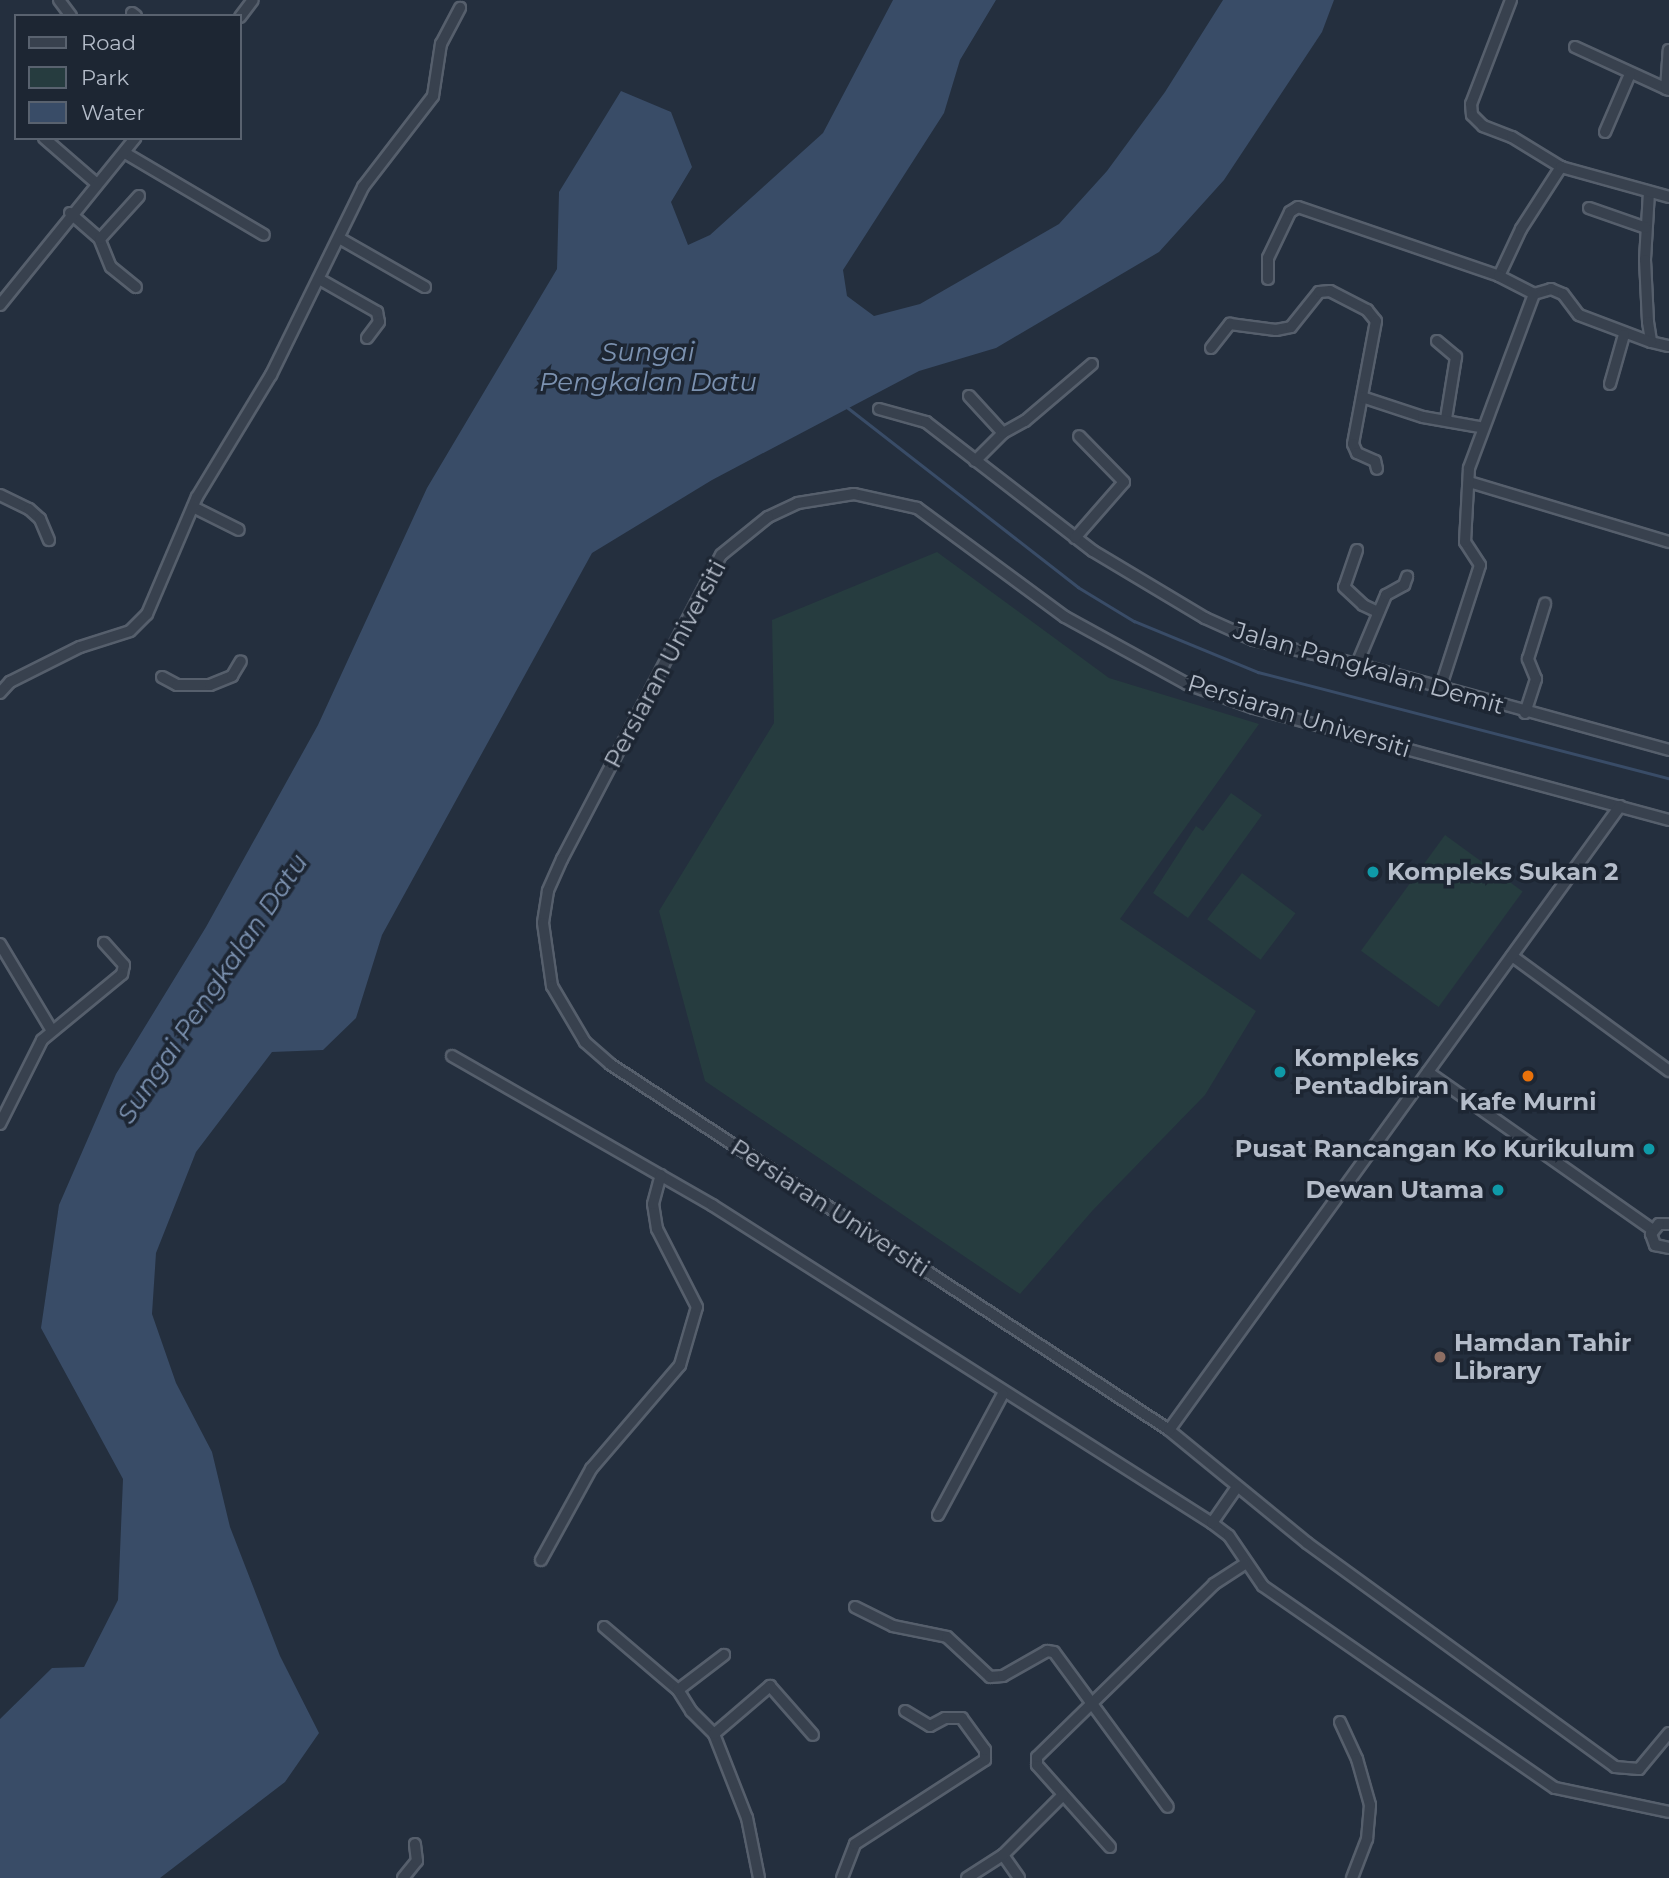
<!DOCTYPE html>
<html>
<head>
<meta charset="utf-8">
<style>
	body { margin:0 }
	#map { position:relative; width:1669px; height:1878px; overflow:hidden; background:#242f3e; font-family:Montserrat,sans-serif }
	div>[style] { position:absolute }
	[style*='--x'] { left:calc(var(--x)*1px); top:calc(var(--y)*1px); width:calc(var(--w)*1px); rotate:calc(var(--a)*1deg) }
	.green>* { inset:0; background:#263c3f; transform-origin:0 0 }
	.water>* { inset:0; background:#394c67 }
	.stream>* { height:2.5px; margin:-1.25px; padding:0 1.25px; transform-origin:1.25px; border-radius:1.25px; background:#394c67 }
	.roads { filter:drop-shadow(2px 0 #565f6c) drop-shadow(-2px 0 #565f6c) drop-shadow(0 2px #565f6c) drop-shadow(0 -2px #565f6c) }
	.street>* { height:10px; margin:-5px; padding:0 5px; transform-origin:5px; border-radius:5px; background:#38414e }
	.dots>* { width:19px; height:19px; translate:-50% -50%; box-sizing:border-box; border:4px solid #1d2633; border-radius:50% }
	span { translate:-50% -50%; white-space:nowrap; text-align:center; line-height:1.15; -webkit-text-stroke:7px #1d2633; paint-order:stroke }
	.street-label { font-size:24px; color:#b4bcc9 }
	.poi-label { font-size:24px; color:#b4bcc9; font-weight:700 }
	.left { translate:0 -50%; text-align:left }
	.right { translate:-100% -50%; text-align:right }
	.water-label { font-size:26px; color:#7c92b1; font-style:italic }
	.legend { position:absolute; left:14px; top:14px; width:228px; height:126px; box-sizing:border-box; background:#1d2633; border:2px solid #59626f; margin:0; padding:9px 12px; list-style:none; font-size:21px; color:#b4bcc9 }
	.legend li { display:flex; align-items:center; gap:14px; height:35px }
	.legend b { width:35px; border:2px solid #59626f }
</style>
</head>
<body>
<div id="map">
	<div class="green">
		<div style="clip-path:polygon(937px 552px,1109px 678px,1259px 724px,1120px 919px,1256px 1011px,1205px 1095px,1093px 1210px,1020px 1294px,705px 1081px,659px 911px,774px 723px,772px 620px)"></div>
		<div style="clip-path:polygon(1231px 793px,1262px 815px,1188px 918px,1153px 893px,1196px 826px,1203px 831px)"></div>
		<div style="left:1445px;top:835px;width:96px;height:143px;rotate:36deg"></div>
		<div style="left:1242px;top:873px;width:67px;height:58px;rotate:37deg"></div>
	</div>
	<div class="water">
		<div style="clip-path:polygon(893px 0,996px 0,960px 60px,944px 113px,843px 270px,847px 296px,874px 316px,920px 304px,1059px 224px,1107px 171px,1165px 92px,1223px 0,1334px 0,1322px 32px,1224px 180px,1159px 252px,996px 348px,919px 371px,712px 480px,592px 553px,382px 935px,356px 1018px,323px 1050px,272px 1052px,196px 1152px,156px 1253px,152px 1314px,176px 1383px,212px 1452px,230px 1527px,280px 1656px,319px 1733px,285px 1782px,160px 1878px,0 1878px,0 1719px,52px 1668px,84px 1667px,118px 1600px,123px 1479px,41px 1328px,59px 1205px,116px 1074px,206px 927px,318px 725px,427px 488px,557px 269px,559px 192px,621px 91px,671px 112px,692px 167px,671px 202px,688px 245px,710px 235px,823px 133px)"></div>
	</div>
	<div class="stream">
		<div style="--x:847;--y:407;--w:293;--a:37.9"></div>
		<div style="--x:1078;--y:587;--w:66;--a:31.3"></div>
		<div style="--x:1134;--y:621;--w:134;--a:22.4"></div>
		<div style="--x:1258;--y:672;--w:424;--a:14.5"></div>
	</div>
	<div class="roads">
		<div class="street">
			<div style="--x:59;--y:0;--w:20;--a:53"></div>
			<div style="--x:1511;--y:0;--w:111;--a:111"></div>
			<div style="--x:1471;--y:104;--w:11;--a:85"></div>
			<div style="--x:1472;--y:115;--w:16;--a:45"></div>
			<div style="--x:1483;--y:126;--w:31;--a:21"></div>
			<div style="--x:1512;--y:137;--w:57;--a:31.5"></div>
			<div style="--x:132;--y:13;--w:5;--a:37"></div>
			<div style="--x:240;--y:17;--w:21;--a:-53"></div>
			<div style="--x:1575;--y:47;--w:103;--a:24.6"></div>
			<div style="--x:1666;--y:89;--w:39;--a:-86"></div>
			<div style="--x:1605;--y:132;--w:63;--a:-66.7"></div>
			<div style="--x:44;--y:138;--w:69;--a:40.9"></div>
			<div style="--x:125;--y:153;--w:161;--a:30.5"></div>
			<div style="--x:1649;--y:192;--w:68;--a:93.4"></div>
			<div style="--x:1645;--y:260;--w:62;--a:87.2"></div>
			<div style="--x:1648;--y:322;--w:20;--a:81"></div>
			<div style="--x:1651;--y:342;--w:18;--a:13"></div>
			<div style="--x:1589;--y:208;--w:60;--a:19.3"></div>
			<div style="--x:70;--y:213;--w:38;--a:41"></div>
			<div style="--x:99;--y:238;--w:31;--a:68"></div>
			<div style="--x:111;--y:267;--w:32;--a:39"></div>
			<div style="--x:339;--y:238;--w:99;--a:29.7"></div>
			<div style="--x:100;--y:239;--w:58;--a:-47.8"></div>
			<div style="--x:1499;--y:276;--w:52;--a:-64.9"></div>
			<div style="--x:1521;--y:229;--w:74;--a:-57.2"></div>
			<div style="--x:1561;--y:167;--w:112;--a:15.5"></div>
			<div style="--x:319;--y:279;--w:67;--a:29.6"></div>
			<div style="--x:377;--y:312;--w:10;--a:79"></div>
			<div style="--x:379;--y:322;--w:20;--a:127"></div>
			<div style="--x:1268;--y:279;--w:21;--a:-90"></div>
			<div style="--x:1268;--y:258;--w:51;--a:-64.4"></div>
			<div style="--x:1290;--y:212;--w:9;--a:-32"></div>
			<div style="--x:1298;--y:207;--w:213;--a:18.9"></div>
			<div style="--x:1499;--y:276;--w:39;--a:27"></div>
			<div style="--x:1534;--y:294;--w:18;--a:-16"></div>
			<div style="--x:1551;--y:289;--w:13;--a:23"></div>
			<div style="--x:1563;--y:294;--w:26;--a:53"></div>
			<div style="--x:1579;--y:315;--w:77;--a:20.6"></div>
			<div style="--x:0;--y:305;--w:215;--a:-51"></div>
			<div style="--x:1437;--y:341;--w:25;--a:40"></div>
			<div style="--x:1456;--y:357;--w:63;--a:99.2"></div>
			<div style="--x:1211;--y:348;--w:31;--a:-52"></div>
			<div style="--x:1230;--y:324;--w:46;--a:7.4"></div>
			<div style="--x:1276;--y:330;--w:15;--a:-11"></div>
			<div style="--x:1291;--y:327;--w:45;--a:-51.3"></div>
			<div style="--x:1319;--y:292;--w:11;--a:-5"></div>
			<div style="--x:1330;--y:291;--w:42;--a:27.2"></div>
			<div style="--x:1367;--y:310;--w:14;--a:51"></div>
			<div style="--x:1376;--y:321;--w:125;--a:100.6"></div>
			<div style="--x:1353;--y:444;--w:10;--a:66"></div>
			<div style="--x:1357;--y:453;--w:20;--a:24"></div>
			<div style="--x:1375;--y:461;--w:8;--a:76"></div>
			<div style="--x:1610;--y:384;--w:51;--a:-74.1"></div>
			<div style="--x:969;--y:396;--w:50;--a:47.4"></div>
			<div style="--x:1362;--y:397;--w:64;--a:18.2"></div>
			<div style="--x:1423;--y:417;--w:58;--a:10"></div>
			<div style="--x:879;--y:409;--w:49;--a:15.5"></div>
			<div style="--x:926;--y:422;--w:211;--a:37.7"></div>
			<div style="--x:1093;--y:551;--w:131;--a:30.9"></div>
			<div style="--x:1205;--y:618;--w:54;--a:24.2"></div>
			<div style="--x:1254;--y:640;--w:106;--a:13.1"></div>
			<div style="--x:1357;--y:664;--w:324;--a:15.4"></div>
			<div style="--x:975;--y:461;--w:40;--a:-45"></div>
			<div style="--x:1003;--y:433;--w:25;--a:-29"></div>
			<div style="--x:1025;--y:421;--w:88;--a:-40.4"></div>
			<div style="--x:1469;--y:482;--w:209;--a:16.7"></div>
			<div style="--x:0;--y:495;--w:32;--a:26"></div>
			<div style="--x:29;--y:509;--w:15;--a:42"></div>
			<div style="--x:40;--y:519;--w:23;--a:67"></div>
			<div style="--x:193;--y:507;--w:51;--a:26.6"></div>
			<div style="--x:1075;--y:538;--w:74;--a:-48.8"></div>
			<div style="--x:1124;--y:482;--w:64;--a:-134.4"></div>
			<div style="--x:1357;--y:550;--w:39;--a:109"></div>
			<div style="--x:1344;--y:587;--w:26;--a:43"></div>
			<div style="--x:1363;--y:605;--w:17;--a:25"></div>
			<div style="--x:1357;--y:664;--w:75;--a:-67.2"></div>
			<div style="--x:1386;--y:595;--w:21;--a:-29"></div>
			<div style="--x:1404;--y:585;--w:9;--a:-69"></div>
			<div style="--x:162;--y:677;--w:17;--a:28"></div>
			<div style="--x:177;--y:685;--w:33;--a:0"></div>
			<div style="--x:210;--y:685;--w:24;--a:-22"></div>
			<div style="--x:232;--y:676;--w:17;--a:-59"></div>
			<div style="--x:1440;--y:689;--w:130;--a:-72.1"></div>
			<div style="--x:1480;--y:565;--w:27;--a:-123"></div>
			<div style="--x:1465;--y:542;--w:74;--a:-86.9"></div>
			<div style="--x:1469;--y:468;--w:186;--a:-69.5"></div>
			<div style="--x:0;--y:693;--w:15;--a:-48"></div>
			<div style="--x:10;--y:682;--w:78;--a:-26.6"></div>
			<div style="--x:80;--y:647;--w:52;--a:-17.7"></div>
			<div style="--x:130;--y:631;--w:24;--a:-45"></div>
			<div style="--x:147;--y:614;--w:127;--a:-66.9"></div>
			<div style="--x:197;--y:497;--w:143;--a:-58.8"></div>
			<div style="--x:271;--y:375;--w:209;--a:-63.9"></div>
			<div style="--x:363;--y:187;--w:115;--a:-52.4"></div>
			<div style="--x:433;--y:96;--w:53;--a:-81.3"></div>
			<div style="--x:441;--y:44;--w:41;--a:-62.2"></div>
			<div style="--x:1525;--y:713;--w:36;--a:-72"></div>
			<div style="--x:1536;--y:679;--w:22;--a:-112"></div>
			<div style="--x:1528;--y:659;--w:58;--a:-72.8"></div>
			<div style="--x:1669;--y:820;--w:430;--a:-164.9"></div>
			<div style="--x:1254;--y:708;--w:71;--a:-160.3"></div>
			<div style="--x:1187;--y:684;--w:139;--a:-151.2"></div>
			<div style="--x:1065;--y:617;--w:184;--a:-143.6"></div>
			<div style="--x:917;--y:508;--w:65;--a:-167.5"></div>
			<div style="--x:854;--y:494;--w:57;--a:170.9"></div>
			<div style="--x:798;--y:503;--w:33;--a:155"></div>
			<div style="--x:768;--y:517;--w:60;--a:141"></div>
			<div style="--x:721;--y:555;--w:343;--a:117.6"></div>
			<div style="--x:562;--y:859;--w:35;--a:114"></div>
			<div style="--x:548;--y:891;--w:32;--a:99"></div>
			<div style="--x:543;--y:923;--w:64;--a:81.9"></div>
			<div style="--x:552;--y:986;--w:65;--a:59.5"></div>
			<div style="--x:585;--y:1042;--w:33;--a:41"></div>
			<div style="--x:610;--y:1064;--w:668;--a:33.21"></div>
			<div style="--x:1169;--y:1430;--w:178;--a:39.3"></div>
			<div style="--x:1307;--y:1543;--w:381;--a:36"></div>
			<div style="--x:1615;--y:1767;--w:24;--a:5"></div>
			<div style="--x:1639;--y:1769;--w:47;--a:-50.2"></div>
			<div style="--x:0;--y:944;--w:101;--a:59.1"></div>
			<div style="--x:1512;--y:956;--w:195;--a:36.2"></div>
			<div style="--x:452;--y:1056;--w:300;--a:29.8"></div>
			<div style="--x:712;--y:1205;--w:593;--a:32.46"></div>
			<div style="--x:1212;--y:1523;--w:21;--a:37"></div>
			<div style="--x:1229;--y:1536;--w:60;--a:55.8"></div>
			<div style="--x:1263;--y:1586;--w:355;--a:34.7"></div>
			<div style="--x:1555;--y:1788;--w:116;--a:11.9"></div>
			<div style="--x:1428;--y:1072;--w:275;--a:35.1"></div>
			<div style="--x:0;--y:1124;--w:94;--a:-63.4"></div>
			<div style="--x:42;--y:1040;--w:104;--a:-39.5"></div>
			<div style="--x:122;--y:974;--w:9;--a:-77"></div>
			<div style="--x:124;--y:965;--w:30;--a:-132"></div>
			<div style="--x:1669;--y:1224;--w:10;--a:180"></div>
			<div style="--x:1659;--y:1224;--w:13;--a:129"></div>
			<div style="--x:1651;--y:1234;--w:12;--a:70"></div>
			<div style="--x:1655;--y:1245;--w:14;--a:12"></div>
			<div style="--x:1169;--y:1430;--w:770;--a:-54.14"></div>
			<div style="--x:938;--y:1515;--w:137;--a:-61.8"></div>
			<div style="--x:1212;--y:1523;--w:44;--a:-55.2"></div>
			<div style="--x:541;--y:1560;--w:104;--a:-61.2"></div>
			<div style="--x:591;--y:1469;--w:137;--a:-49.4"></div>
			<div style="--x:680;--y:1365;--w:60;--a:-73.7"></div>
			<div style="--x:697;--y:1307;--w:88;--a:-117.1"></div>
			<div style="--x:657;--y:1229;--w:25;--a:-99"></div>
			<div style="--x:653;--y:1204;--w:30;--a:-75"></div>
			<div style="--x:855;--y:1607;--w:42;--a:26.6"></div>
			<div style="--x:893;--y:1626;--w:55;--a:11.5"></div>
			<div style="--x:947;--y:1637;--w:59;--a:42.9"></div>
			<div style="--x:990;--y:1677;--w:13;--a:-4"></div>
			<div style="--x:1003;--y:1676;--w:51;--a:-29.6"></div>
			<div style="--x:1047;--y:1651;--w:7;--a:8"></div>
			<div style="--x:1054;--y:1652;--w:192;--a:53.7"></div>
			<div style="--x:604;--y:1627;--w:97;--a:40.4"></div>
			<div style="--x:678;--y:1690;--w:25;--a:58"></div>
			<div style="--x:691;--y:1711;--w:33;--a:45"></div>
			<div style="--x:714;--y:1734;--w:90;--a:68.6"></div>
			<div style="--x:747;--y:1818;--w:61;--a:78.7"></div>
			<div style="--x:678;--y:1690;--w:58;--a:-37.3"></div>
			<div style="--x:1340;--y:1722;--w:41;--a:65.3"></div>
			<div style="--x:1357;--y:1759;--w:48;--a:74.2"></div>
			<div style="--x:1370;--y:1805;--w:34;--a:95"></div>
			<div style="--x:1367;--y:1839;--w:42;--a:111"></div>
			<div style="--x:714;--y:1734;--w:74;--a:-40.6"></div>
			<div style="--x:770;--y:1686;--w:65;--a:48.7"></div>
			<div style="--x:1110;--y:1847;--w:110;--a:-131.7"></div>
			<div style="--x:1037;--y:1765;--w:8;--a:-90"></div>
			<div style="--x:1037;--y:1757;--w:248;--a:-44.3"></div>
			<div style="--x:1214;--y:1584;--w:37;--a:-33"></div>
			<div style="--x:1003;--y:1855;--w:28;--a:55"></div>
			<div style="--x:403;--y:1878;--w:22;--a:-51"></div>
			<div style="--x:417;--y:1861;--w:17;--a:-97"></div>
			<div style="--x:842;--y:1878;--w:36;--a:-69"></div>
			<div style="--x:855;--y:1844;--w:155;--a:-32.9"></div>
			<div style="--x:985;--y:1760;--w:10;--a:-90"></div>
			<div style="--x:985;--y:1750;--w:39;--a:-126"></div>
			<div style="--x:962;--y:1718;--w:17;--a:180"></div>
			<div style="--x:945;--y:1718;--w:17;--a:152"></div>
			<div style="--x:930;--y:1726;--w:29;--a:-149"></div>
			<div style="--x:967;--y:1878;--w:43;--a:-32.6"></div>
			<div style="--x:1003;--y:1855;--w:85;--a:-45"></div>
		</div>
	</div>
	<div class="dots">
		<div style="left:1373px;top:872px;background:#0f9aa8"></div>
		<div style="left:1280px;top:1072px;background:#0f9aa8"></div>
		<div style="left:1528px;top:1076px;background:#e8710a"></div>
		<div style="left:1649px;top:1149px;background:#0f9aa8"></div>
		<div style="left:1498px;top:1190px;background:#0f9aa8"></div>
		<div style="left:1440px;top:1357px;background:#8d6e63"></div>
	</div>
	<div class="street-label">
		<span style="left:665px;top:664px;rotate:-62deg">Persiaran Universiti</span>
		<span style="left:1369px;top:668px;rotate:16deg">Jalan Pangkalan Demit</span>
		<span style="left:1299px;top:716px;rotate:17deg">Persiaran Universiti</span>
		<span style="left:830px;top:1208px;rotate:33deg">Persiaran Universiti</span>
	</div>
	<div class="poi-label">
		<span class="left" style="left:1387px;top:872px">Kompleks Sukan 2</span>
		<span class="left" style="left:1294px;top:1072px">Kompleks<br>Pentadbiran</span>
		<span style="left:1528px;top:1102px">Kafe Murni</span>
		<span class="right" style="left:1635px;top:1149px">Pusat Rancangan Ko Kurikulum</span>
		<span class="right" style="left:1484px;top:1190px">Dewan Utama</span>
		<span class="left" style="left:1454px;top:1357px">Hamdan Tahir<br>Library</span>
	</div>
	<div class="water-label">
		<span style="left:648px;top:368px">Sungai<br>Pengkalan Datu</span>
		<span style="left:213px;top:989px;rotate:-56deg">Sungai Pengkalan Datu</span>
	</div>
	<ul class="legend">
	<li><b style="height:9px;background:#38414e"></b>Road</li>
	<li><b style="height:19px;background:#263c3f"></b>Park</li>
	<li><b style="height:19px;background:#394c67"></b>Water</li>
	</ul>
</div>
</body>
</html>
